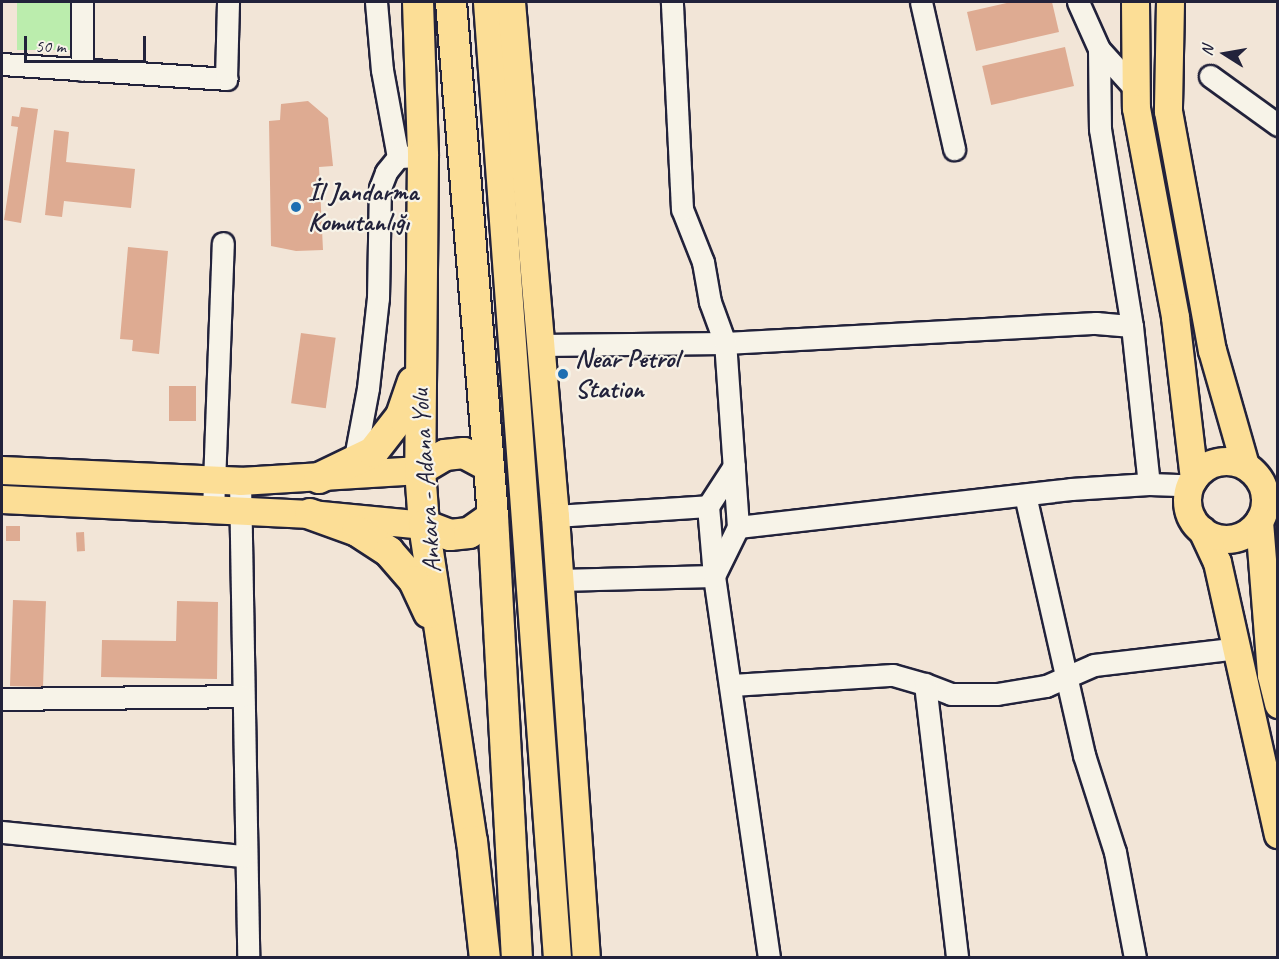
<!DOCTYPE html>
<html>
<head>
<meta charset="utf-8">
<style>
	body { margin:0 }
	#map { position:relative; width:1279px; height:959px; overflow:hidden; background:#f2e5d7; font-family:Caveat,sans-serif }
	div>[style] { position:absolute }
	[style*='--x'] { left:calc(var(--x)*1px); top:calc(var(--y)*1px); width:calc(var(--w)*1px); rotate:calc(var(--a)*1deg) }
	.green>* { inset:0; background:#bbedad; transform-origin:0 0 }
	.building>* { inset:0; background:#deab92; transform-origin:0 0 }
	.roads { filter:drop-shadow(2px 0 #22223b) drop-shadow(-2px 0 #22223b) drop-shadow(0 2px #22223b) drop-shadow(0 -2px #22223b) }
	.minor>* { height:21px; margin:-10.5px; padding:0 10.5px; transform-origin:10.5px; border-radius:10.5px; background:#f7f3e8 }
	.major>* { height:27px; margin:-13.5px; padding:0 13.5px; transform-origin:13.5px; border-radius:13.5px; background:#fcde96 }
	.major>.ring { margin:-13.5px; padding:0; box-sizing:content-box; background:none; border:27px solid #fcde96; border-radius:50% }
	.highway>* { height:30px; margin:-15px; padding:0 15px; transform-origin:15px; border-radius:15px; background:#fcde96 }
	.dots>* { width:16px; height:16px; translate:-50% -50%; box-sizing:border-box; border:3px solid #f7f3e8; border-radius:50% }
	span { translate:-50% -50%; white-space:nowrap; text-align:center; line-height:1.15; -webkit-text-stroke:4.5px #f7f3e8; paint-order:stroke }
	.poi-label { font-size:26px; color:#22223b; font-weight:700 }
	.left { translate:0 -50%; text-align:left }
	.street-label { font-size:26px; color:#22223b }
	.frame { position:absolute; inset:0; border:3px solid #22223b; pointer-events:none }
	.north { position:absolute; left:1195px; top:24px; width:60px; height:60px; -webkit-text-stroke:4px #f7f3e8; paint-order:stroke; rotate:281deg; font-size:16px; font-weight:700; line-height:24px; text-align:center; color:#22223b }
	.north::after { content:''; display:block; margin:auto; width:21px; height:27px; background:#22223b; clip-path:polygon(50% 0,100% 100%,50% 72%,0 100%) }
	.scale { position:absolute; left:24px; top:36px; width:122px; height:27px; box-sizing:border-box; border:3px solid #22223b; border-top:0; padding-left:8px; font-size:18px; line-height:21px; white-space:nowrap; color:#22223b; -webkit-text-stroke:4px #f7f3e8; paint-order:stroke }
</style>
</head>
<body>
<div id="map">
	<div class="green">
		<div style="left:17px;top:2px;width:54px;height:48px"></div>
	</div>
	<div class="building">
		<div style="clip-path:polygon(1011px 2px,1052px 2px,1059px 32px,976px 51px,967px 12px)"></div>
		<div style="left:1065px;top:47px;width:40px;height:85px;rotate:77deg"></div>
		<div style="clip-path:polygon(308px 101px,328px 118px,333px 166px,319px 167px,323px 250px,296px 251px,271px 246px,269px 121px,280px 120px,281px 104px)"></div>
		<div style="clip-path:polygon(21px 107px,38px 109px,21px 223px,4px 220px,18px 127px,11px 126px,12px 116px,19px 117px)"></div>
		<div style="clip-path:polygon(54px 130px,69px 132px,66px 162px,135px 169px,131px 208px,64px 201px,62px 217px,45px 215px)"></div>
		<div style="clip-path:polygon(128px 247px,168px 251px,159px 354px,132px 351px,133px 340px,120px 339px)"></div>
		<div style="left:301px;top:333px;width:35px;height:71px;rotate:8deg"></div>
		<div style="left:169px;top:386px;width:27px;height:35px"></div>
		<div style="left:6px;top:526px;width:14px;height:15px"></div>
		<div style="left:84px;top:532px;width:19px;height:8px;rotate:87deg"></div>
		<div style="left:13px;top:600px;width:33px;height:86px;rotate:2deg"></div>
		<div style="clip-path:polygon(177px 601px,218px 602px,217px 679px,101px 677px,102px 640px,176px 641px)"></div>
	</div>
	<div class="roads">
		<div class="minor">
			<div style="--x:82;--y:2;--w:68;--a:90"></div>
			<div style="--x:376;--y:2;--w:68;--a:85"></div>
			<div style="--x:382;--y:70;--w:88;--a:79.6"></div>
			<div style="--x:921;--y:2;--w:151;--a:77.3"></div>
			<div style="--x:1078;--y:2;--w:51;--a:65.9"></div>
			<div style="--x:1099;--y:49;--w:55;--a:47.9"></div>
			<div style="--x:1099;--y:49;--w:80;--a:89.3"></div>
			<div style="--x:1100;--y:129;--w:200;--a:80.8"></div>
			<div style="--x:1132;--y:326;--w:159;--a:83.9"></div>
			<div style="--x:2;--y:64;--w:225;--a:3.8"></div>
			<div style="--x:226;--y:79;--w:77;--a:-88.5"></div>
			<div style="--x:1210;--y:76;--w:84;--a:35.8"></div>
			<div style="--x:539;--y:345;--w:186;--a:-0.6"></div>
			<div style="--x:725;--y:343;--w:372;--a:-3.1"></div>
			<div style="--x:1096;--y:323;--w:36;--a:5"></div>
			<div style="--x:354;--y:463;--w:76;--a:-79.4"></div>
			<div style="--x:368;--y:388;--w:91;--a:-83.7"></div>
			<div style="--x:378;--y:298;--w:110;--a:-89"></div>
			<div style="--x:380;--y:188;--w:17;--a:-69"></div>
			<div style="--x:386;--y:172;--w:19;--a:-51"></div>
			<div style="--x:398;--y:157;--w:25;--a:-2"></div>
			<div style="--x:734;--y:466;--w:48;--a:123"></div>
			<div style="--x:708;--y:506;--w:70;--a:85.1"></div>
			<div style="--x:714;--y:576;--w:386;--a:81.8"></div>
			<div style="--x:240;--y:481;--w:477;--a:89"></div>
			<div style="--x:1025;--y:495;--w:267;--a:77.2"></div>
			<div style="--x:1084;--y:755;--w:102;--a:72.3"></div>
			<div style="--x:1115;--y:852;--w:108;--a:79.3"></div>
			<div style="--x:1266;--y:501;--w:12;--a:-9"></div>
			<div style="--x:213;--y:511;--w:268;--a:-87.9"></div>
			<div style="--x:555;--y:516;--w:153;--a:-3.7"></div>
			<div style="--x:738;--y:527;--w:335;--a:-6.5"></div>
			<div style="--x:1071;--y:489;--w:78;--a:-3.7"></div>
			<div style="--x:1149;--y:484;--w:29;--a:2"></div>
			<div style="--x:1178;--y:485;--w:12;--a:31"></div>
			<div style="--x:559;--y:580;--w:155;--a:-1.5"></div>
			<div style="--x:714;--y:576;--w:55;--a:-63.9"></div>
			<div style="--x:738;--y:527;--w:184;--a:-94"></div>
			<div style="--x:725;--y:343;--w:44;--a:-110.1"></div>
			<div style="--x:710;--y:302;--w:41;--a:-99.9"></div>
			<div style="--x:703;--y:262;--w:57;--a:-111.6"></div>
			<div style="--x:682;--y:209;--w:207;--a:-92.8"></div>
			<div style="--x:925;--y:684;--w:28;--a:21"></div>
			<div style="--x:951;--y:694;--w:46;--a:0"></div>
			<div style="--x:997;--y:694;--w:50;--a:-9.3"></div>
			<div style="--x:1046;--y:686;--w:52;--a:-23.6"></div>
			<div style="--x:1094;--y:665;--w:145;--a:-6.7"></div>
			<div style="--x:732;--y:685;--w:161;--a:-3.6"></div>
			<div style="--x:893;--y:675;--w:33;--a:16"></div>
			<div style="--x:925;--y:684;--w:276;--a:83.3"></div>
			<div style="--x:2;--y:699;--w:240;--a:-0.7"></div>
			<div style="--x:2;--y:832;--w:243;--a:5.7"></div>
		</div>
		<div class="major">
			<div style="--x:487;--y:2;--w:959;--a:85.81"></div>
			<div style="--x:511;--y:2;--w:516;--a:85.11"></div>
			<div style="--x:555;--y:516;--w:443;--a:86"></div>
			<div style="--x:1135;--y:2;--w:106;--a:89.5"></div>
			<div style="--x:1136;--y:108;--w:213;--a:79.4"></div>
			<div style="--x:1175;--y:317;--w:162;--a:83.3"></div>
			<div style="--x:1170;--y:2;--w:109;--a:91.1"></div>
			<div style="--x:1168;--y:111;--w:243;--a:79.6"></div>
			<div style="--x:1212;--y:350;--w:120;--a:74"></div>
			<div class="ring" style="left:1187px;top:461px;width:51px;height:51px"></div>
			<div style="--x:2;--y:470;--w:238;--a:2.6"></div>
			<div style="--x:240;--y:481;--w:180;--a:-3.5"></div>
			<div style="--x:2;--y:499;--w:308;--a:2.8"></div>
			<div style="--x:310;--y:514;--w:115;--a:5.5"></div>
			<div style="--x:1259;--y:521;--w:154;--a:85.5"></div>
			<div style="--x:1271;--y:675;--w:30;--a:76"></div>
			<div style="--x:1202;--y:530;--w:35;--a:65"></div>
			<div style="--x:1217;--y:562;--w:279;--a:77.4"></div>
		</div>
		<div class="highway">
			<div style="--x:418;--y:2;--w:154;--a:88.1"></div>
			<div style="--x:423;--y:156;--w:314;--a:90.5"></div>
			<div style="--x:420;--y:470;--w:55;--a:85.8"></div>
			<div style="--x:424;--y:525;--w:320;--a:81.4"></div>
			<div style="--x:472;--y:841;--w:118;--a:83.7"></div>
			<div style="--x:451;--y:2;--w:516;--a:85.33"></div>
			<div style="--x:493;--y:516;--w:443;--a:86.9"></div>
			<div style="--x:420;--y:470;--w:29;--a:-31"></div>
			<div style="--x:445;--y:455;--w:19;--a:-6"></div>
			<div style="--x:464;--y:453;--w:27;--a:28"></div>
			<div style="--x:319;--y:478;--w:60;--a:-25.7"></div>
			<div style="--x:373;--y:452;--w:46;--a:-52.1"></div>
			<div style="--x:401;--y:416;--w:36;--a:-71"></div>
			<div style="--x:310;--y:514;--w:50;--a:19.9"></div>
			<div style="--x:357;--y:531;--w:38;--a:33"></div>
			<div style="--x:389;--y:552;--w:38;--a:49"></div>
			<div style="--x:414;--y:581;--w:35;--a:65"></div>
			<div style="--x:424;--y:525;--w:28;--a:21"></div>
			<div style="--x:450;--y:535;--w:19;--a:-6"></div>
			<div style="--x:469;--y:533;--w:29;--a:-35"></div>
		</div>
	</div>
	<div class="dots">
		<div style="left:296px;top:207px;background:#1f6fb2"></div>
		<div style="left:563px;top:374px;background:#1f6fb2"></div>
	</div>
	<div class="poi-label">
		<span class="left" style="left:308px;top:207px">İl Jandarma<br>Komutanlığı</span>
		<span class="left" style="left:575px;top:374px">Near Petrol<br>Station</span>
	</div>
	<div class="street-label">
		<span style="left:426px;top:481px;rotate:-94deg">Ankara - Adana Yolu</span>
	</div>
	<div class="frame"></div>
	<div class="north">N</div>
	<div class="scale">50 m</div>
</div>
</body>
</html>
